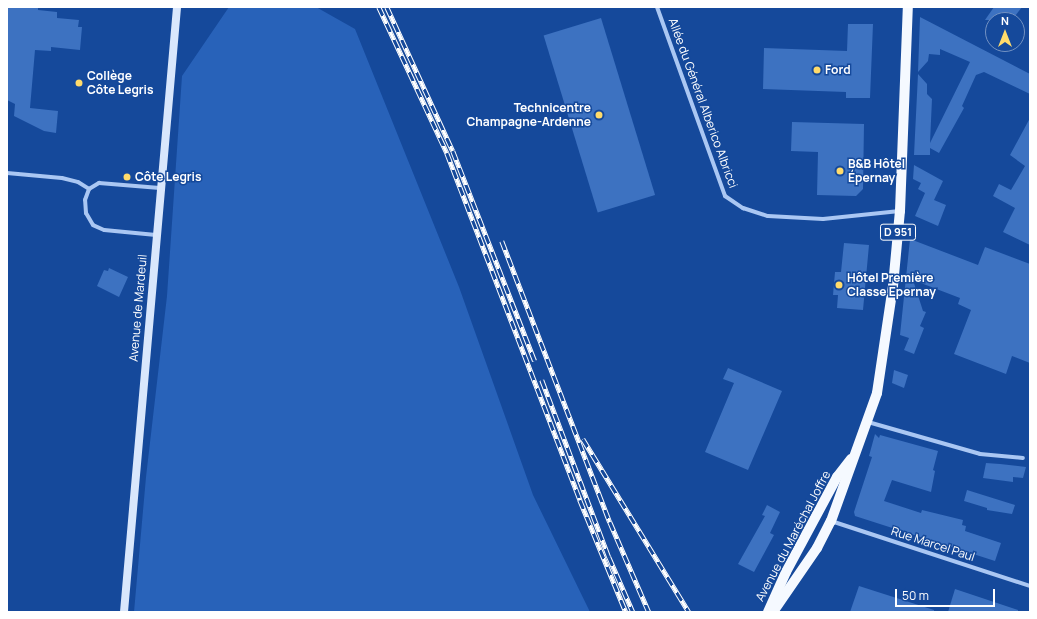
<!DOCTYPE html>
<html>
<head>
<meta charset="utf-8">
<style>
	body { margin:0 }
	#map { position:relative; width:1037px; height:619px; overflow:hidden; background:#15499b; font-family:Manrope,sans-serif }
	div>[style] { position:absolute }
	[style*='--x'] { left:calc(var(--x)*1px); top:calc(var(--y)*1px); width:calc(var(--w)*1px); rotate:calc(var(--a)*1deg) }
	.green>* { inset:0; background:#2862b9 }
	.building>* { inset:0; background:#3d72c1; transform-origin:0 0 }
	.street>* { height:4px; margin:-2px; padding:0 2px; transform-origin:2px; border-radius:2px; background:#aac7f3 }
	.secondary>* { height:8px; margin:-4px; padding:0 4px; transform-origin:4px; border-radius:4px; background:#d9e7fc }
	.primary>* { height:10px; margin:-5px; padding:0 5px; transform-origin:5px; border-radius:5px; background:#f5f9ff }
	.rail>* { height:4.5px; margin-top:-2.25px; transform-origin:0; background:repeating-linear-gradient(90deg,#15499b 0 9px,#fff 0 18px); box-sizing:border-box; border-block:1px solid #fff }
	.dots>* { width:11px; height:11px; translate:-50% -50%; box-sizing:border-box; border:2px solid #15499b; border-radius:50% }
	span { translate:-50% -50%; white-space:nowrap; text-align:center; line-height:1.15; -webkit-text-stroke:3px #15499b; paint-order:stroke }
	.shield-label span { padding:1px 3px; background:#15499b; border:1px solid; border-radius:3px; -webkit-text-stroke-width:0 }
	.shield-label { font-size:11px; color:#fff; font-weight:700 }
	.poi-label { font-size:12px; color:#fff; font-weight:700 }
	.left { translate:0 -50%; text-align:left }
	.right { translate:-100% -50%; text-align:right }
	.street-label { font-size:12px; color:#fff }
	.frame { position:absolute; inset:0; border:8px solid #fff; pointer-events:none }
	.north { position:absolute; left:985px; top:12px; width:40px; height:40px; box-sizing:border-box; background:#15499b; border:1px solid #7392c3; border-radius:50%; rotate:0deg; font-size:11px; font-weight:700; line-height:16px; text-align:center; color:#fff }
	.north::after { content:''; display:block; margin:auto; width:14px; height:18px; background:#ffdb6b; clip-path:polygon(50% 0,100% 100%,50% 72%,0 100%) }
	.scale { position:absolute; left:895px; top:589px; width:100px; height:18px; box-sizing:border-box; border:2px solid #fff; border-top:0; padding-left:5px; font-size:12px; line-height:14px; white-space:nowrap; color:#fff; -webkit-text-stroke:3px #15499b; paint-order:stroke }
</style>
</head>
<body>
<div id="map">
	<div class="green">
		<div style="clip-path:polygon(229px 7px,316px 7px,355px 29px,459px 287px,533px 495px,590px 612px,134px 612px,146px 477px,167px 296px,182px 76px)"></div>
	</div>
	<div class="building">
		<div style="clip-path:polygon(7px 7px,38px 7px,38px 10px,57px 12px,57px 18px,79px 20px,78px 27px,82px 27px,80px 50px,51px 47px,51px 51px,35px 50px,30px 108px,58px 111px,56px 133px,44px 131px,14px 116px,15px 104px,7px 100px)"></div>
		<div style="clip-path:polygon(994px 7px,1022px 7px,1012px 20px,985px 20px)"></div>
		<div style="clip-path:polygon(920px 17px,1030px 74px,1030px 94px,984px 72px,976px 75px,962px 106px,964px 108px,939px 153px,930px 148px,930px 155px,914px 155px,918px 74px,927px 84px,927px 94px,932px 99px,930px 143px,970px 62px,940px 49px,940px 55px,929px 54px,928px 61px,918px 72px)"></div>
		<div style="left:601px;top:18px;width:185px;height:60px;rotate:73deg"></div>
		<div style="clip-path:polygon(848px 24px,873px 24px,870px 98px,846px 98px,846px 92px,763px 89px,764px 48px,847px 51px)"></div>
		<div style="clip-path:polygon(1030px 118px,1030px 245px,1003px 232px,1015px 208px,993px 196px,999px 184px,1011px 190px,1025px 166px,1010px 155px)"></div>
		<div style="clip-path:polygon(792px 122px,864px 124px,863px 189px,856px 196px,817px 195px,818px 152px,791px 151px)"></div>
		<div style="clip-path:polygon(914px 165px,943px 181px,934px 200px,946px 205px,938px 226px,915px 216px,925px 193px,918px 189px,921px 183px,913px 179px)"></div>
		<div style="clip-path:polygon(910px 239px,978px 265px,985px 247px,1030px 264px,1030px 363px,1012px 356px,1006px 374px,954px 354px,971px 310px,958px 304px,960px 298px,913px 280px,923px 311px,926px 312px,920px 326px,924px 328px,914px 354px,904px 350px,909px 338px,900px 335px)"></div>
		<div style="clip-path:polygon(844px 243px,869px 245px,863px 310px,837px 308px,838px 295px,833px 295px,835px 272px,841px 272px)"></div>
		<div style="clip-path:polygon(109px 268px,128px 277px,119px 297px,97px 286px,104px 270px,108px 271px)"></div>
		<div style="clip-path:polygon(728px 368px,782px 391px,748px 470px,705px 452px,734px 383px,723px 379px)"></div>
		<div style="clip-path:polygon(894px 370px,908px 375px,904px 388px,892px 383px)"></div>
		<div style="clip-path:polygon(875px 434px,879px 438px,880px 435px,938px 451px,933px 470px,935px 471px,931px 492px,892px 480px,884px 501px,921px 513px,922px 510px,963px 520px,962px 525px,966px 526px,965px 531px,1001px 543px,995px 561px,855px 516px,854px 512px,872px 457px,869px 456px)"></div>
		<div style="clip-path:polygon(986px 463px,1000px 464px,1026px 467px,1023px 478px,1013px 477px,1013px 482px,983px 478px)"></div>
		<div style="clip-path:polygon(967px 490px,1015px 505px,1012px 514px,987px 510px,987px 508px,964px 501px)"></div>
		<div style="clip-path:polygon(767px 505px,780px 512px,770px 533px,774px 535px,754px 572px,738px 564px,765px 516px,762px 515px)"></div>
		<div style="clip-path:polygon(859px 586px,934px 610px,934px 612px,850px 612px)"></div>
		<div style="clip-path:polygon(955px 589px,1018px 610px,1018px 612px,948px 612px)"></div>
	</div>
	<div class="street">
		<div style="--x:657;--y:7;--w:201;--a:70.2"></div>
		<div style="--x:725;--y:196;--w:22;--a:34"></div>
		<div style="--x:743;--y:208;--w:26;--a:18"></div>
		<div style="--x:768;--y:216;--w:55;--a:3.1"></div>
		<div style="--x:823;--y:219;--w:77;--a:-5.9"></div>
		<div style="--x:7;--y:173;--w:55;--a:5.2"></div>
		<div style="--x:62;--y:178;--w:16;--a:14"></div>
		<div style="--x:78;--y:182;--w:13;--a:32"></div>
		<div style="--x:156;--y:235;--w:52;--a:-174.5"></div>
		<div style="--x:104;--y:230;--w:12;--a:-156"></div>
		<div style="--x:93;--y:225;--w:14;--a:-120"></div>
		<div style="--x:86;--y:213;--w:13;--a:-94"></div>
		<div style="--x:85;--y:200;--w:12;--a:-70"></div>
		<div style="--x:89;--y:189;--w:12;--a:-31"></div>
		<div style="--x:99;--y:183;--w:61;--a:4.7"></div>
		<div style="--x:868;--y:422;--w:116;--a:15.9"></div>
		<div style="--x:980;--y:454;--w:43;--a:5.3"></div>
		<div style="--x:831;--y:521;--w:209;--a:18.1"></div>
	</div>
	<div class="secondary">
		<div style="--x:124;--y:612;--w:607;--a:-84.99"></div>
	</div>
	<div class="primary">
		<div style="--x:768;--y:612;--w:44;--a:-65.8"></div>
		<div style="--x:786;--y:572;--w:108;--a:-61.8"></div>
		<div style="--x:837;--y:477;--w:23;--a:-52"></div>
		<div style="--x:773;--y:612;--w:78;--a:-55.5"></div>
		<div style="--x:817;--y:548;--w:30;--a:-63"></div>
		<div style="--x:831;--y:521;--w:136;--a:-70.2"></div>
		<div style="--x:877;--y:393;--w:108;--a:-81.5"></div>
		<div style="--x:893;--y:286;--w:75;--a:-84.7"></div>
		<div style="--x:900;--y:211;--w:204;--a:-87.8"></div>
	</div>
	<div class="rail">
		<div style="--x:379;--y:7;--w:161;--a:65"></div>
		<div style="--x:447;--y:153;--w:372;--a:69"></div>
		<div style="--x:580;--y:500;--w:121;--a:67.7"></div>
		<div style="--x:387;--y:7;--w:158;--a:65.4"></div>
		<div style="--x:453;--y:151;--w:225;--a:68.7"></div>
		<div style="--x:502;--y:241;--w:301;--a:69"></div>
		<div style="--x:610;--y:522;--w:98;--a:66.6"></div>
		<div style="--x:542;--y:380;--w:189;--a:69.3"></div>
		<div style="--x:609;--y:557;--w:60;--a:66.4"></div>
		<div style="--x:583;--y:439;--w:203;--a:58.5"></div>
	</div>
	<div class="dots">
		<div style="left:817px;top:70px;background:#ffdb6b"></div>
		<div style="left:79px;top:83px;background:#ffdb6b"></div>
		<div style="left:599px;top:115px;background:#ffdb6b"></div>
		<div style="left:840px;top:171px;background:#ffdb6b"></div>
		<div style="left:127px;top:177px;background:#ffdb6b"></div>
		<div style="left:839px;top:285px;background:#ffdb6b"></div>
	</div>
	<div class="shield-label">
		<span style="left:898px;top:232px">D 951</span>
	</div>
	<div class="poi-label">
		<span class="left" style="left:825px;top:70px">Ford</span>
		<span class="left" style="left:87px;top:83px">Collège<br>Côte Legris</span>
		<span class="right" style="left:591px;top:115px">Technicentre<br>Champagne-Ardenne</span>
		<span class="left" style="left:848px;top:171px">B&amp;B Hôtel<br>Épernay</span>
		<span class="left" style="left:135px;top:177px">Côte Legris</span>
		<span class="left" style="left:847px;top:285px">Hôtel Première<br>Classe Epernay</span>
	</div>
	<div class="street-label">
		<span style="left:703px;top:103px;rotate:70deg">Allée du Général Alberico Albricci</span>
		<span style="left:138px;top:308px;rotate:-85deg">Avenue de Mardeuil</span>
		<span style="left:793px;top:536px;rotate:-62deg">Avenue du Maréchal Joffre</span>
		<span style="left:933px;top:544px;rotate:18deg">Rue Marcel Paul</span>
	</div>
	<div class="frame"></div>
	<div class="north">N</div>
	<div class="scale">50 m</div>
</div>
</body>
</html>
